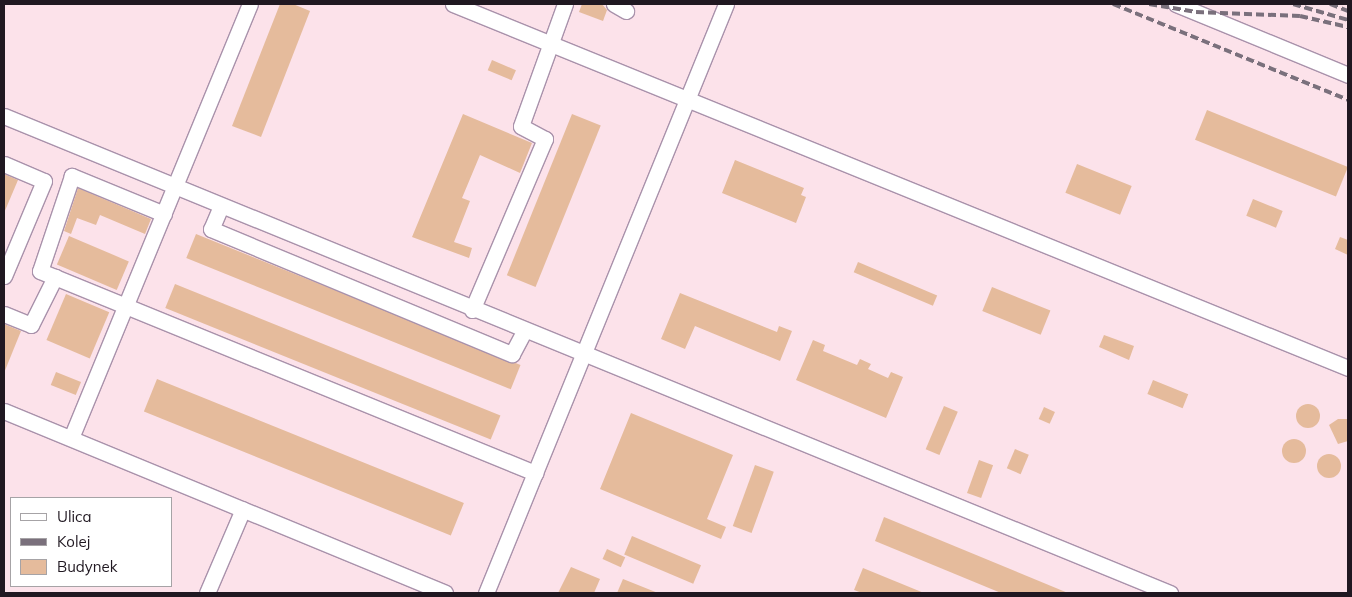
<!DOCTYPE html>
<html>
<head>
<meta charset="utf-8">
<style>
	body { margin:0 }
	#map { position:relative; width:1352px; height:597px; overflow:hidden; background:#fdeeff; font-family:Mulish,sans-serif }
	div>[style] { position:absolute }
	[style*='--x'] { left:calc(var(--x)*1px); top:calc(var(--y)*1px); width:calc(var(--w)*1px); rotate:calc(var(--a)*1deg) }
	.industrial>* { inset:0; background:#fce2ea }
	.building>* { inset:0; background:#e5bb9c; transform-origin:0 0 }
	.round { border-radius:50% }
	.roads { filter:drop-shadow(1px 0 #a992ab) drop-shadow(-1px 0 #a992ab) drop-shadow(0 1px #a992ab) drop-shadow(0 -1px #a992ab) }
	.minor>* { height:15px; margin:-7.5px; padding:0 7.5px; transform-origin:7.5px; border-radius:7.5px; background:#fff }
	.rail>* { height:4px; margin-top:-2px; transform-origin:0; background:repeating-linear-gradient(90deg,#7a707c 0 8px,transparent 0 12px) }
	span { translate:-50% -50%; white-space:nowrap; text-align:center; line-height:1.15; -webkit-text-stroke:4.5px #fff; paint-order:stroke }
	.frame { position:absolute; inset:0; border:5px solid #201821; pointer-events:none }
	.legend { position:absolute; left:10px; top:497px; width:162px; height:90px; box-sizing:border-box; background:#fff; border:1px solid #a6a3a6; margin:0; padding:6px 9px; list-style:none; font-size:15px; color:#201821 }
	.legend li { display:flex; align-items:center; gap:10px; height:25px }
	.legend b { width:25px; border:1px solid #a6a3a6 }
</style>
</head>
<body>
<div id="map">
	<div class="industrial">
		<div style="clip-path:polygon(evenodd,4px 4px,1348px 4px,1348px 593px,4px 593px,4px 4px,11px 498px,171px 498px,171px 586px,11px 586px,11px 498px)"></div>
	</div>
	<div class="building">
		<div style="clip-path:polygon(280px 4px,293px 4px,310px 11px,261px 137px,232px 126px)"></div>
		<div style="clip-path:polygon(582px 4px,602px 4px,607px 10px,603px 21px,579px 12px)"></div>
		<div style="left:492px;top:60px;width:26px;height:11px;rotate:23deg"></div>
		<div style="left:1207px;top:110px;width:152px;height:32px;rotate:22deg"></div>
		<div style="clip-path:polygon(463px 114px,532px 143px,520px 173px,480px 155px,462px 198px,470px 201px,454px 242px,472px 248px,469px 258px,412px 237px)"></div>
		<div style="left:572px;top:114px;width:31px;height:174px;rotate:22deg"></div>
		<div style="clip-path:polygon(735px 160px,804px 188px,801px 195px,806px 197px,796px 223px,722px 193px)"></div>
		<div style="left:1077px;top:164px;width:59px;height:31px;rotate:22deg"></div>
		<div style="clip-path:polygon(4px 174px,18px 180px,4px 213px)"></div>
		<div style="clip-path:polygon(78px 188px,151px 219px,145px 234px,100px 215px,96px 225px,77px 218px,71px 234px,64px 231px)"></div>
		<div style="left:1253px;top:199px;width:32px;height:18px;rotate:22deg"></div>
		<div style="left:196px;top:234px;width:350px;height:26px;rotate:22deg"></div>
		<div style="left:69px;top:236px;width:65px;height:31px;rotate:23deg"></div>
		<div style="clip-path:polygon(1340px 237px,1348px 240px,1348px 255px,1335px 249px)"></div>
		<div style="left:858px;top:262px;width:86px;height:11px;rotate:23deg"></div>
		<div style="left:175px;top:284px;width:351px;height:26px;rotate:22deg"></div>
		<div style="left:992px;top:287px;width:63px;height:26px;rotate:22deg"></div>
		<div style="clip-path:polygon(680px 293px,777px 332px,779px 326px,792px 331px,780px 361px,695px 326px,685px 349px,661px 339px)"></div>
		<div style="left:66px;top:294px;width:47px;height:50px;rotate:23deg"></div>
		<div style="clip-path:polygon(4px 324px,21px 331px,4px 373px)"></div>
		<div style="clip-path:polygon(1104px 335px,1134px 346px,1129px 360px,1099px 347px)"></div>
		<div style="clip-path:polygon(813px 340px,825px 345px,823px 351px,857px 365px,860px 359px,871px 364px,868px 369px,888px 378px,891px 372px,903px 377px,886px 418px,796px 380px)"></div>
		<div style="left:56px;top:372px;width:27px;height:14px;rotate:22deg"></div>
		<div style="left:157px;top:379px;width:331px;height:35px;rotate:22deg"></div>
		<div style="left:1153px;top:380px;width:38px;height:15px;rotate:22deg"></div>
		<div class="round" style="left:1296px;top:404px;width:24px;height:24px"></div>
		<div style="left:944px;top:406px;width:15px;height:47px;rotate:23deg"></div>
		<div style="left:1044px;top:407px;width:12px;height:13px;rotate:24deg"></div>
		<div style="clip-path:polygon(631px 413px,733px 455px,707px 519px,726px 527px,721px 539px,600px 489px)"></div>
		<div style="clip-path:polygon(1338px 419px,1348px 419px,1348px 441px,1338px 444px,1329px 425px)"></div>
		<div class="round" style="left:1282px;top:439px;width:24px;height:24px"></div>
		<div style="left:1015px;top:449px;width:15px;height:21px;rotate:23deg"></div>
		<div class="round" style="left:1317px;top:454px;width:24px;height:24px"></div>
		<div style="left:979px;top:460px;width:15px;height:35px;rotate:20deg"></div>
		<div style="left:755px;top:465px;width:20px;height:65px;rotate:20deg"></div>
		<div style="clip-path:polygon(884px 517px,1068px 593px,1001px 593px,875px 541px)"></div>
		<div style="left:632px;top:536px;width:75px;height:20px;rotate:23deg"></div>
		<div style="left:607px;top:549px;width:20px;height:11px;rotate:24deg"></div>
		<div style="clip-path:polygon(571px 567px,600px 579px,594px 593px,558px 593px)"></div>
		<div style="clip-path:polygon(863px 568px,924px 593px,862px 593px,854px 590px)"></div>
		<div style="clip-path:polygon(623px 579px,658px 593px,617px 593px)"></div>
	</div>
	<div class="roads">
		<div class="minor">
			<div style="--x:453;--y:4;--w:966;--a:22.13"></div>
			<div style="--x:614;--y:4;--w:14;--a:30"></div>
			<div style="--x:1176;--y:4;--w:186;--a:22.4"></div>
			<div style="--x:4;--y:116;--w:1260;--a:22.25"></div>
			<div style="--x:4;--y:164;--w:43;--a:23"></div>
			<div style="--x:44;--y:181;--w:103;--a:112.8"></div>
			<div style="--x:221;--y:206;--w:25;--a:113"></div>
			<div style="--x:211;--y:229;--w:326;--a:22.6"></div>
			<div style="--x:512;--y:354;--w:26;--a:-62"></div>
			<div style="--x:164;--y:214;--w:100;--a:-157.6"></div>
			<div style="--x:72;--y:176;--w:100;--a:108.6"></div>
			<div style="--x:40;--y:271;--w:535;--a:22.2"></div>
			<div style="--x:472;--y:310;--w:186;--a:-66.9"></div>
			<div style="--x:545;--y:139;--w:27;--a:-152"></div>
			<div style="--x:521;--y:126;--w:130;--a:-70.2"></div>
			<div style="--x:4;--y:314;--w:29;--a:22"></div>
			<div style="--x:31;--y:325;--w:54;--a:-63.4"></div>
			<div style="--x:4;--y:411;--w:477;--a:22.4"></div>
			<div style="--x:71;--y:438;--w:469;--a:-67.6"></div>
			<div style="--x:207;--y:593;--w:91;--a:-66.8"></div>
			<div style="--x:486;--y:593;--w:636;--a:-67.83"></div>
		</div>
	</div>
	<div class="rail">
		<div style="--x:1113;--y:4;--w:254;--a:22.2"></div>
		<div style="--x:1149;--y:4;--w:48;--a:9.7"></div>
		<div style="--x:1196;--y:12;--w:104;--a:2.2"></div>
		<div style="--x:1300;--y:16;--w:49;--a:12.9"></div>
		<div style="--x:1293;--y:4;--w:57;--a:16.2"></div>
		<div style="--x:1330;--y:4;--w:19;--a:21"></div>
	</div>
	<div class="frame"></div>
	<ul class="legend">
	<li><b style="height:6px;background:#fff"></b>Ulica</li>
	<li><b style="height:6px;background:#7a707c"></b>Kolej</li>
	<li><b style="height:14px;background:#e5bb9c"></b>Budynek</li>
	</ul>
</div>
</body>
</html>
